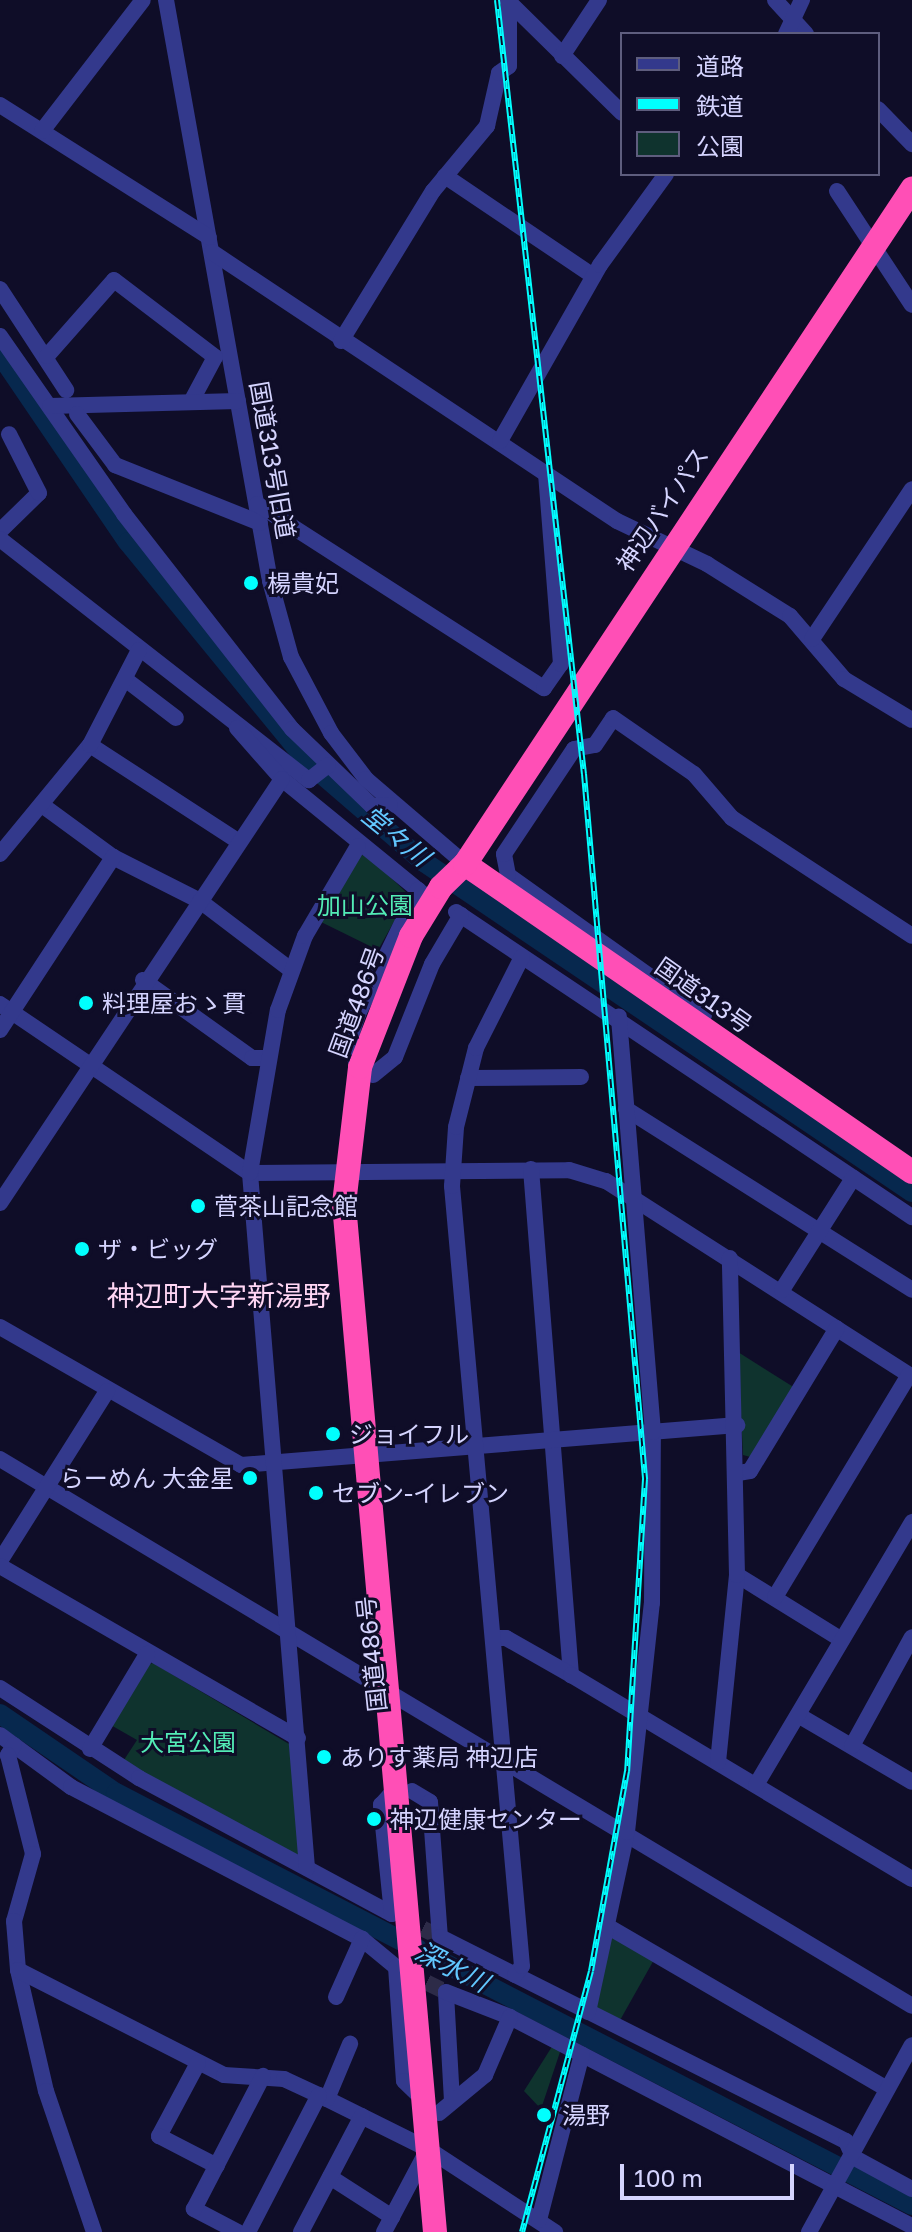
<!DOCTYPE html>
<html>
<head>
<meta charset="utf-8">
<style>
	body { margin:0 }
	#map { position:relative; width:912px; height:2232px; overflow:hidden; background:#0f0d28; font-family:"Golos Text","Noto Sans JP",sans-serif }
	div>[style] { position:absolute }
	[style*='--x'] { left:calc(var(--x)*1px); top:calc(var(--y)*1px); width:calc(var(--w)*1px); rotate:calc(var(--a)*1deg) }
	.green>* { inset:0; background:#0f332e }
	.river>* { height:20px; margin:-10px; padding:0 10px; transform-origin:10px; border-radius:10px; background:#07284e }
	.minor-tunnel>* { height:16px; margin-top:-8px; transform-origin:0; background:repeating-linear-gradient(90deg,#2d2b48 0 16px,transparent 0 24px) }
	.minor>* { height:16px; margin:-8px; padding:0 8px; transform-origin:8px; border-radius:8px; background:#33398c }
	.highway>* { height:24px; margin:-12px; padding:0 12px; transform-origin:12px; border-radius:12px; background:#ff4fb6 }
	.rail>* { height:6px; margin-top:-3px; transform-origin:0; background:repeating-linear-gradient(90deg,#0f0d28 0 9px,#00fffe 0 18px); box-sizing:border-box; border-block:2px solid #00fffe }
	.dots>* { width:22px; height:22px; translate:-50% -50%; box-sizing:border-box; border:4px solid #0f0d28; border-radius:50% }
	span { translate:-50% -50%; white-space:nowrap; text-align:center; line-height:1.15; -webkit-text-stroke:6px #0f0d28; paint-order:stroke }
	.street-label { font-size:24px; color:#d5d4ff }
	.poi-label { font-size:24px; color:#d5d4ff }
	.left { translate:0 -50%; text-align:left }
	.right { translate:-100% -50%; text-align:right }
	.park-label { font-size:24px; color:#53ecb6 }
	.water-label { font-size:26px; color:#62c7ff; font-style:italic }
	.quarter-label { font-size:28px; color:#ffd6f4 }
	.legend { position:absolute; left:620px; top:32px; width:260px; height:144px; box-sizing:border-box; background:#0f0d28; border:2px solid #5e5d7e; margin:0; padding:10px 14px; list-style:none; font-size:24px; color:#d5d4ff }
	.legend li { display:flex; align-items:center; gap:16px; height:40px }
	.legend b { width:40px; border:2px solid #5e5d7e }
	.scale { position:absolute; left:620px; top:2164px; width:174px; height:36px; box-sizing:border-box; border:4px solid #d5d4ff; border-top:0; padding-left:10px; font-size:24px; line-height:28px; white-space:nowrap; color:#d5d4ff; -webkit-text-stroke:6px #0f0d28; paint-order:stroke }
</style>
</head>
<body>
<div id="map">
	<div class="green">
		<div style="clip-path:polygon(366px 854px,409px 895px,378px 950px,319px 921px,353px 858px)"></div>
		<div style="clip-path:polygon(738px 1352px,795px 1388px,754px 1458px,743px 1455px)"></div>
		<div style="clip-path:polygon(153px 1663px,294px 1747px,303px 1860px,122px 1763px,137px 1740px,109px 1724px,144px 1666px)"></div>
		<div style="clip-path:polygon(611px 1936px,655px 1958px,619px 2022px,595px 2011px)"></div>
		<div style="clip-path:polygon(553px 2045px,561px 2049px,541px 2109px,524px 2091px)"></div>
	</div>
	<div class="river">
		<div style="--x:0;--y:354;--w:227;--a:55.8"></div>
		<div style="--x:128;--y:542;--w:287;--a:50.7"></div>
		<div style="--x:310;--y:764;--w:150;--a:40.7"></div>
		<div style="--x:424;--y:862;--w:589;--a:34.07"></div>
		<div style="--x:0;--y:1714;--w:140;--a:34.3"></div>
		<div style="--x:116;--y:1793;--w:896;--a:27.37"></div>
	</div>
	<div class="minor-tunnel">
		<div style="--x:401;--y:1918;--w:43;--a:26"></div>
		<div style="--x:405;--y:1972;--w:46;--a:26"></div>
	</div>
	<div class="minor">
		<div style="--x:166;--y:0;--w:590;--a:79.85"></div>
		<div style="--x:270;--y:581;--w:79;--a:74.6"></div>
		<div style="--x:291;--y:657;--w:86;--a:62.2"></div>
		<div style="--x:331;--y:733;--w:58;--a:52.7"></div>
		<div style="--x:366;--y:779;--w:130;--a:40.6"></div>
		<div style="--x:507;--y:0;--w:161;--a:44.5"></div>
		<div style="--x:775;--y:0;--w:46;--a:47.6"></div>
		<div style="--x:786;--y:34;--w:38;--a:-65"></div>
		<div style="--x:562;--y:56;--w:67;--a:-56.5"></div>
		<div style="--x:0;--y:105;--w:247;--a:32.3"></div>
		<div style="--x:878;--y:109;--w:49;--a:45.8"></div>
		<div style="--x:42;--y:131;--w:165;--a:-52.4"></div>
		<div style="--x:445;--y:176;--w:179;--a:34"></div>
		<div style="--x:837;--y:191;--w:136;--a:56.7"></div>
		<div style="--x:212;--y:252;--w:486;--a:33.6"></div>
		<div style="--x:617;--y:521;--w:100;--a:25.5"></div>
		<div style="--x:707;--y:564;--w:98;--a:32.1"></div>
		<div style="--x:790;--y:616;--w:83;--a:49.4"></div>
		<div style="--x:844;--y:679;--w:79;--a:31.1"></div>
		<div style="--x:0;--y:289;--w:121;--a:56.8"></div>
		<div style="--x:0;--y:336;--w:217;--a:55.1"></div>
		<div style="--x:124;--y:514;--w:273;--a:52"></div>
		<div style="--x:292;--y:729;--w:111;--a:43.9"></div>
		<div style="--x:372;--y:806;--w:18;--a:-3"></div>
		<div style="--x:341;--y:341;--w:176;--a:-58.5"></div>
		<div style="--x:433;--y:191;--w:85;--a:-50.3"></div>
		<div style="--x:487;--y:126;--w:54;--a:-77.2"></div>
		<div style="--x:499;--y:73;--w:12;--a:-35"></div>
		<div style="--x:509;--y:66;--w:66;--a:-90"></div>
		<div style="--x:47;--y:356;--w:101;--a:-48.6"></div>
		<div style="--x:114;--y:280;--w:127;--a:37.3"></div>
		<div style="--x:215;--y:357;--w:51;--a:118.1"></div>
		<div style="--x:50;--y:406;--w:188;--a:-1.5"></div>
		<div style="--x:77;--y:414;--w:64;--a:53.3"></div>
		<div style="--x:115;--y:465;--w:156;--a:21.8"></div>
		<div style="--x:500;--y:441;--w:202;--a:-60.4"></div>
		<div style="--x:600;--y:265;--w:112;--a:-54"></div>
		<div style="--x:257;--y:504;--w:341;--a:32.7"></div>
		<div style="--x:544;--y:688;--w:29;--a:-55"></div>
		<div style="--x:561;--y:664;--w:190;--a:-94.5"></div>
		<div style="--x:0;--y:531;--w:54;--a:-44.3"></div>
		<div style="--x:39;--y:493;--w:66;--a:-117"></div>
		<div style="--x:0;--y:539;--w:392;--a:38"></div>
		<div style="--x:309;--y:780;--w:24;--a:-38"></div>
		<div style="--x:812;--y:639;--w:180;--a:-56.3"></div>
		<div style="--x:125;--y:679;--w:64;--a:37.4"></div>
		<div style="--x:237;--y:728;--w:68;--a:48.6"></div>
		<div style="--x:282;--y:779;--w:181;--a:39.2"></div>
		<div style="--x:90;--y:745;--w:176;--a:33"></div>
		<div style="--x:42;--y:805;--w:88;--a:36.2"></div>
		<div style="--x:113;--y:857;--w:97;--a:26.8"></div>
		<div style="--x:200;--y:901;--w:114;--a:37.2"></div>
		<div style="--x:0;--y:854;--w:141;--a:-50.5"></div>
		<div style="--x:90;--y:745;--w:107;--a:-62.7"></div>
		<div style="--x:456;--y:912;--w:549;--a:33.78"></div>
		<div style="--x:143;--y:980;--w:134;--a:35.6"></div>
		<div style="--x:252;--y:1058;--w:14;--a:0"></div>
		<div style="--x:0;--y:1004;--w:302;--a:34.1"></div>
		<div style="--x:250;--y:1173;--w:319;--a:-0.5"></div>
		<div style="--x:569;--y:1170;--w:39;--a:17"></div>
		<div style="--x:606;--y:1181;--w:363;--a:32.6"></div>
		<div style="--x:704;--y:1015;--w:241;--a:-144.5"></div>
		<div style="--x:508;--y:875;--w:21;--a:-101"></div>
		<div style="--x:504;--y:854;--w:126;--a:-56.3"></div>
		<div style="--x:574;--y:749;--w:21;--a:-11"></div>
		<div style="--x:595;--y:745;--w:32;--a:-56"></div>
		<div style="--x:613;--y:718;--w:98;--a:34.7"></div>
		<div style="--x:694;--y:774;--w:58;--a:49.2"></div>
		<div style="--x:732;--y:818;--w:215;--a:33.2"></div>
		<div style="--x:0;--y:1030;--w:207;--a:-56.8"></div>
		<div style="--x:360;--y:1067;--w:24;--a:-120"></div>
		<div style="--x:348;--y:1046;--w:34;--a:-73"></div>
		<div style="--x:358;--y:1014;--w:138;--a:-64.2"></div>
		<div style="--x:373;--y:1075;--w:28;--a:-39"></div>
		<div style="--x:395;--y:1057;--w:100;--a:-68.3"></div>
		<div style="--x:432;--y:964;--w:57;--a:-59.4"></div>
		<div style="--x:468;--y:1078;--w:113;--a:-0.5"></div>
		<div style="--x:626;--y:1109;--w:338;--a:32.3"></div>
		<div style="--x:531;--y:1169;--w:508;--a:85.48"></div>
		<div style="--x:0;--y:1203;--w:509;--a:-56.37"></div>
		<div style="--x:782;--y:1290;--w:133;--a:-57.6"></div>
		<div style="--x:0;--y:1327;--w:278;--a:29.8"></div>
		<div style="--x:241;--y:1465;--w:498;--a:-4.6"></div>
		<div style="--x:0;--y:1459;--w:1063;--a:30.95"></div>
		<div style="--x:738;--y:1473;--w:12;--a:-9"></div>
		<div style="--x:750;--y:1471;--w:167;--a:-58.7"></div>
		<div style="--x:0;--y:1561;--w:201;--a:-57.8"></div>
		<div style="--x:0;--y:1566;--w:344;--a:30"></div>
		<div style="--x:737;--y:1575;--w:123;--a:31.8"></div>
		<div style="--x:775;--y:1597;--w:259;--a:-58.9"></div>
		<div style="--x:493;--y:1638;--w:13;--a:0"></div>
		<div style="--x:506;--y:1638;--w:75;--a:29.6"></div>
		<div style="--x:571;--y:1675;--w:397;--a:30.9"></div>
		<div style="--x:0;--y:1688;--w:166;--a:32.9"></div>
		<div style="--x:139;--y:1778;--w:287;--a:28.3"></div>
		<div style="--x:798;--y:1715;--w:132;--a:30.4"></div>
		<div style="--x:0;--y:1735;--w:88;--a:36.2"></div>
		<div style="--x:71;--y:1787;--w:328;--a:27.6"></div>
		<div style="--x:362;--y:1939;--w:44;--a:39.5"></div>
		<div style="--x:396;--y:1967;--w:114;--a:86"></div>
		<div style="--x:404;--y:2081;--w:28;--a:44"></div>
		<div style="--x:14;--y:1745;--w:12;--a:121"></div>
		<div style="--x:8;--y:1755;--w:102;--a:75.8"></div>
		<div style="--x:33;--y:1854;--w:70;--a:105.8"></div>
		<div style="--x:14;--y:1921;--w:49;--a:85.3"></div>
		<div style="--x:18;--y:1970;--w:124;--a:77"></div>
		<div style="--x:46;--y:2091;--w:149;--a:71.2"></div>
		<div style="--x:852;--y:1746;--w:124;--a:-61.2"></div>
		<div style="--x:90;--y:1749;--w:111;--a:-59"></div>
		<div style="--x:718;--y:1762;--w:188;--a:-84.2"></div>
		<div style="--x:737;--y:1575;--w:317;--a:-91.3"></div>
		<div style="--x:756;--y:1785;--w:306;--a:-59.3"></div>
		<div style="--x:412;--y:1791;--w:21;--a:31"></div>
		<div style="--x:430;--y:1802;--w:135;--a:85.8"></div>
		<div style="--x:440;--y:1937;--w:454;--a:26.7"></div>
		<div style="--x:846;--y:2141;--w:17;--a:66"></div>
		<div style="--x:853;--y:2157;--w:67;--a:28.5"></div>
		<div style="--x:307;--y:1868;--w:697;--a:-94.69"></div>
		<div style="--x:250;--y:1173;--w:165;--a:-80.3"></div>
		<div style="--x:278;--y:1010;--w:79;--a:-70"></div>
		<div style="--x:305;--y:936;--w:104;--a:-59.5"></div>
		<div style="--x:392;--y:1914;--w:110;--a:-95.8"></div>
		<div style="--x:381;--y:1805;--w:25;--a:-48"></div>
		<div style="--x:607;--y:1926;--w:324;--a:30.2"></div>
		<div style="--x:18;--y:1970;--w:231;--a:27"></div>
		<div style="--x:224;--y:2075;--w:60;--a:3.8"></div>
		<div style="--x:284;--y:2079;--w:38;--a:25"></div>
		<div style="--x:319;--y:2095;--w:122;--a:26.4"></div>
		<div style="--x:428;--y:2149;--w:152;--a:33.2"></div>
		<div style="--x:515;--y:1975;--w:11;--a:-52"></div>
		<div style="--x:522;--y:1966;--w:783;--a:-95.13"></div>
		<div style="--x:452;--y:1186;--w:59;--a:-86.1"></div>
		<div style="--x:456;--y:1127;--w:81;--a:-75.8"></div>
		<div style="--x:476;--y:1048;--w:102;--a:-63.2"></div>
		<div style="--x:336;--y:1997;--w:64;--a:-65.9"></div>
		<div style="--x:588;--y:2012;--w:184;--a:-77.8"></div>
		<div style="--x:627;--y:1832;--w:230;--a:-83.8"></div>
		<div style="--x:652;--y:1603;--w:171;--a:-89.7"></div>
		<div style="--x:653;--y:1432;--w:417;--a:-94.7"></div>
		<div style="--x:198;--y:2063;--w:83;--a:118.1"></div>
		<div style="--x:159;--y:2136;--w:65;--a:27.3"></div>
		<div style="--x:327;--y:2099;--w:60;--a:-67.3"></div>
		<div style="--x:452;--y:2101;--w:109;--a:-93.2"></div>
		<div style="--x:446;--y:1992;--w:69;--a:21.3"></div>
		<div style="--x:510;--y:2017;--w:453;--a:27.5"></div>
		<div style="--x:439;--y:2113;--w:60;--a:-39.6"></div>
		<div style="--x:485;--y:2075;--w:63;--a:-66.7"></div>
		<div style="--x:330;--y:2177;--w:74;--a:32.8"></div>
		<div style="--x:539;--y:2220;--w:171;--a:-75.5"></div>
		<div style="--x:238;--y:2232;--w:50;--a:-152.4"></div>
		<div style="--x:194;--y:2209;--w:150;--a:-62.6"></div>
		<div style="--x:248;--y:2232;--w:154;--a:-62.6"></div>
		<div style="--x:301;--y:2232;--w:131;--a:-62.3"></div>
		<div style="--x:384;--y:2232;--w:94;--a:-62.1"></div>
		<div style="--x:809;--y:2232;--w:213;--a:-61.2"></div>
	</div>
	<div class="highway">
		<div style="--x:465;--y:864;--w:543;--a:34.57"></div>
		<div style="--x:435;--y:2232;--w:1032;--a:-95.06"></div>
		<div style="--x:344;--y:1204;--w:138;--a:-83.3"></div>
		<div style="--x:360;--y:1067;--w:141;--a:-68.7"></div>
		<div style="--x:411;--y:936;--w:57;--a:-58.5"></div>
		<div style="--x:441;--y:887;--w:33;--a:-44"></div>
		<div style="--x:465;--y:864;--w:810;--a:-56.49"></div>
	</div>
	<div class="rail">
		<div style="--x:497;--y:0;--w:779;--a:83.59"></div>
		<div style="--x:584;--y:774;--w:708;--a:85.05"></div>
		<div style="--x:645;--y:1479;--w:293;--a:93.5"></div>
		<div style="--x:627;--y:1771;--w:203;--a:100.2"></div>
		<div style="--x:591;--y:1971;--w:270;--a:104.8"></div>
	</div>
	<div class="dots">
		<div style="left:251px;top:583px;background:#00fffe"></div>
		<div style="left:86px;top:1003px;background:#00fffe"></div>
		<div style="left:198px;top:1206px;background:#00fffe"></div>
		<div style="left:82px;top:1249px;background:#00fffe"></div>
		<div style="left:333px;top:1434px;background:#00fffe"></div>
		<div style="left:250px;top:1478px;background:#00fffe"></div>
		<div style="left:316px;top:1493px;background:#00fffe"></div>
		<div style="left:324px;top:1757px;background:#00fffe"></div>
		<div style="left:374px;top:1819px;background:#00fffe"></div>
		<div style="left:544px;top:2115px;background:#00fffe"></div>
	</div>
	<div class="street-label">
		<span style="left:273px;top:460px;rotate:80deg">国道313号旧道</span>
		<span style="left:662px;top:509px;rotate:-56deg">神辺バイパス</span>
		<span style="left:704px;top:995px;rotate:35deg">国道313号</span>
		<span style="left:356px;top:1002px;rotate:-70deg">国道486号</span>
		<span style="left:371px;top:1654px;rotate:-96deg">国道486号</span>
	</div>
	<div class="poi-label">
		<span class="left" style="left:267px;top:583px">楊貴妃</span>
		<span class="left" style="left:102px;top:1003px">料理屋おゝ貫</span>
		<span class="left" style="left:214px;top:1206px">菅茶山記念館</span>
		<span class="left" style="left:98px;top:1249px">ザ・ビッグ</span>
		<span class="left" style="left:349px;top:1434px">ジョイフル</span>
		<span class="right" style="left:234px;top:1478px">らーめん 大金星</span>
		<span class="left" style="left:332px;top:1493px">セブン-イレブン</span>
		<span class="left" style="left:340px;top:1757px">ありす薬局 神辺店</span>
		<span class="left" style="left:390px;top:1819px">神辺健康センター</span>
		<span class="left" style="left:562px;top:2115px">湯野</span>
	</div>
	<div class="park-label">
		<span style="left:365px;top:905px">加山公園</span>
		<span style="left:188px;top:1742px">大宮公園</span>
	</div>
	<div class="water-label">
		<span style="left:396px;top:836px;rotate:39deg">堂々川</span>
		<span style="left:452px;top:1967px;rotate:27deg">深水川</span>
	</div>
	<div class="quarter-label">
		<span style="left:219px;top:1296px">神辺町大字新湯野</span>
	</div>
	<ul class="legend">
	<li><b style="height:10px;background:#33398c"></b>道路</li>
	<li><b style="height:10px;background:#00fffe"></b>鉄道</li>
	<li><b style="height:22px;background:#0f332e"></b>公園</li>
	</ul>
	<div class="scale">100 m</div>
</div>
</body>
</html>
